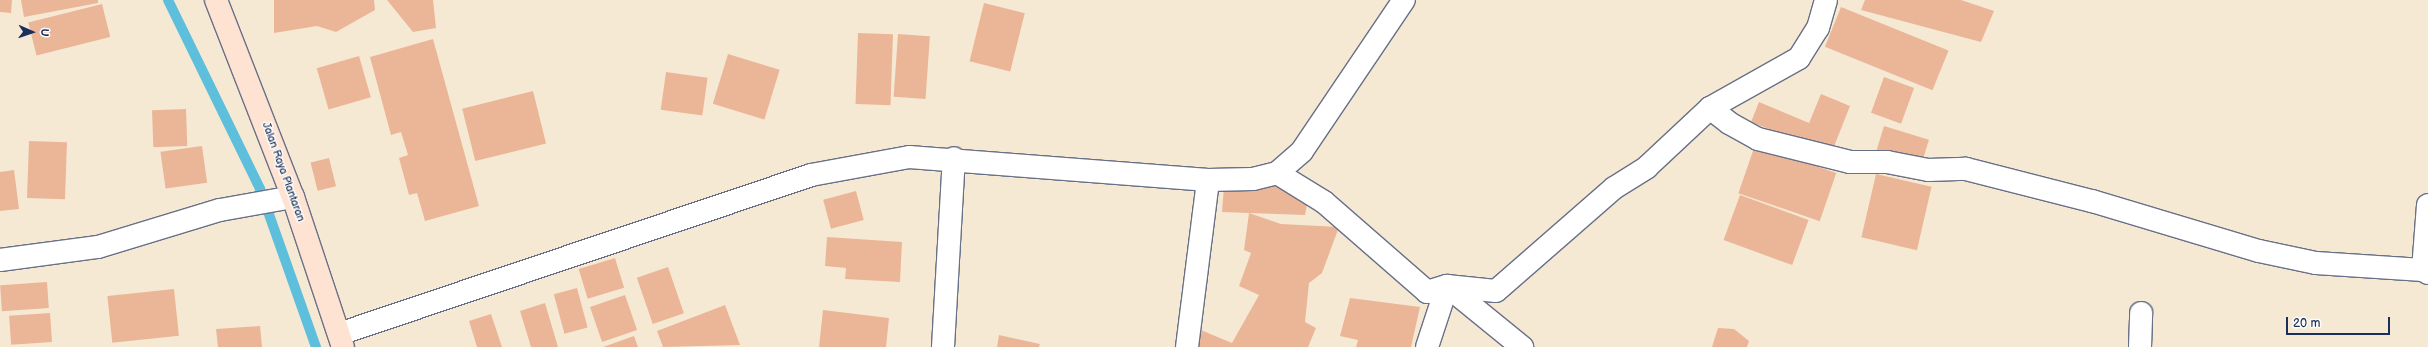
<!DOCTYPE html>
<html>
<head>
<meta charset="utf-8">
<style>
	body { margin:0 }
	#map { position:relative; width:2428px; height:347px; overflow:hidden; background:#f6e9d4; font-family:"Balsamiq Sans",sans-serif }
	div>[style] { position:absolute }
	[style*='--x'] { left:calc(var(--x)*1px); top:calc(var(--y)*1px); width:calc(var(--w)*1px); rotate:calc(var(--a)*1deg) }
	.stream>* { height:10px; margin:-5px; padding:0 5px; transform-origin:5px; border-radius:5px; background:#5dbfdc }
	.building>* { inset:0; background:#ebb698; transform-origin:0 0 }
	.roads { filter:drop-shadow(1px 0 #687087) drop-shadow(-1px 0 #687087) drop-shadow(0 1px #687087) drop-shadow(0 -1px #687087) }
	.street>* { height:22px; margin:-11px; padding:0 11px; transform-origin:11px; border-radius:11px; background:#fff }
	.secondary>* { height:22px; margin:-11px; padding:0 11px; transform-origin:11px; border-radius:11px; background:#fee3d2 }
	span { translate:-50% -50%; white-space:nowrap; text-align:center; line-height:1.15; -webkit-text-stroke:3px #fdfcf7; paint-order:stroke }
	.street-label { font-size:11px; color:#1b2f5e }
	.north { position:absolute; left:12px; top:12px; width:40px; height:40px; -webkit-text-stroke:3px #fdfcf7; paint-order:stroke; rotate:92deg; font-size:11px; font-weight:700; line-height:16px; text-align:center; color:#1b2f5e }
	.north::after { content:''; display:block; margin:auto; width:14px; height:18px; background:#1b2f5e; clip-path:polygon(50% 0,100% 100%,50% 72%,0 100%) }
	.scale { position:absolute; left:2286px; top:317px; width:104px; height:18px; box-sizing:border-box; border:2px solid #1b2f5e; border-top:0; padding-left:5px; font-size:12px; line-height:14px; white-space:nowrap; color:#1b2f5e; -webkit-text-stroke:3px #fdfcf7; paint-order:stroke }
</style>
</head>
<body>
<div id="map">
	<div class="stream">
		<div style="--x:168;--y:0;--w:210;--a:64"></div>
		<div style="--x:260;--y:189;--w:168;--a:70.5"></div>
	</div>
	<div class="building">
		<div style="clip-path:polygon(0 0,12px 0,11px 13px,0 12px)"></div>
		<div style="clip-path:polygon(21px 0,98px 0,98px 3px,24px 17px)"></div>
		<div style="clip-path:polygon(274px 0,374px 0,375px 10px,336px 32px,317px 26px,274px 33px)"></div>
		<div style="clip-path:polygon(387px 0,433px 0,436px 28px,413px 32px)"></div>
		<div style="clip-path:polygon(1865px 0,1961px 0,1994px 11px,1981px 42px,1861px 10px)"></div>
		<div style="left:984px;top:3px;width:42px;height:60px;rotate:14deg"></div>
		<div style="left:102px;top:4px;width:34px;height:76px;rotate:76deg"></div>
		<div style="left:1841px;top:7px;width:116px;height:43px;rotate:22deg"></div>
		<div style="left:858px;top:33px;width:35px;height:71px;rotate:2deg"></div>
		<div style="left:898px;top:34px;width:32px;height:63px;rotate:4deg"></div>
		<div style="clip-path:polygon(433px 39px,479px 206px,425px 221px,417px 193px,409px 195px,399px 158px,408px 155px,401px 132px,391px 135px,370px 57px)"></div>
		<div style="left:728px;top:54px;width:54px;height:52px;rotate:17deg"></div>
		<div style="left:359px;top:56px;width:43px;height:44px;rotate:74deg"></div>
		<div style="left:666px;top:72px;width:42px;height:38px;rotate:8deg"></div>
		<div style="left:1884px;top:77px;width:32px;height:38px;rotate:20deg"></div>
		<div style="left:533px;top:91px;width:54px;height:73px;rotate:76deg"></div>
		<div style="clip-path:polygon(1821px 94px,1850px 106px,1831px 154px,1751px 122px,1759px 102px,1809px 123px)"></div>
		<div style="left:186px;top:109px;width:37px;height:34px;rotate:88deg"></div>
		<div style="left:1884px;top:126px;width:47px;height:28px;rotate:17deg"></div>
		<div style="left:29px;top:141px;width:38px;height:57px;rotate:2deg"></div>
		<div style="left:1755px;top:145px;width:86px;height:51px;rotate:19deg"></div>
		<div style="left:202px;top:146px;width:37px;height:42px;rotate:82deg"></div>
		<div style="left:329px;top:158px;width:29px;height:19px;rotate:76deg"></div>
		<div style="clip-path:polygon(14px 170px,19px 209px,0 211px,0 172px)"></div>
		<div style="left:1876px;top:174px;width:57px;height:65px;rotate:13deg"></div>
		<div style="clip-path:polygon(1277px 180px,1308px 199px,1305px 215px,1249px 213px,1281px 224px,1339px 227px,1322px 273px,1309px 283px,1305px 322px,1316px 328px,1308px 347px,1194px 347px,1196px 328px,1232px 343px,1259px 295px,1239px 286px,1251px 253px,1244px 250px,1249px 213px,1222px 212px,1224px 186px)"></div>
		<div style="left:856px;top:191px;width:30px;height:34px;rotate:75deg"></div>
		<div style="left:1740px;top:195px;width:73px;height:48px;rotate:20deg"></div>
		<div style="clip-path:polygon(827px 237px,902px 242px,900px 282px,845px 279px,846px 268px,825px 266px)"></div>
		<div style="left:615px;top:258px;width:31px;height:38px;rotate:73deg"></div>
		<div style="left:668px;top:267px;width:49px;height:33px;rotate:71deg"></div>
		<div style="left:47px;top:282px;width:26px;height:47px;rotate:86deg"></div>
		<div style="left:577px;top:288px;width:41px;height:24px;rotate:75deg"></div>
		<div style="left:174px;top:289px;width:47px;height:67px;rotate:84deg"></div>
		<div style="left:625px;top:295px;width:37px;height:37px;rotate:71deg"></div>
		<div style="clip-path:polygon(1350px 298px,1420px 307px,1411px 347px,1356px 347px,1358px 340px,1340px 336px)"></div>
		<div style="clip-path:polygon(545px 303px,558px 347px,531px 347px,520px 311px)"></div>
		<div style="clip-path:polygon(725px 305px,740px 345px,663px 347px,657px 331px)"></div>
		<div style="clip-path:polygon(823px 310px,889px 318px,886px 347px,819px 347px)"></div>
		<div style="left:50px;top:313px;width:29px;height:41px;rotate:86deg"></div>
		<div style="clip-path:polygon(491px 314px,502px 347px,477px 347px,469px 321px)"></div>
		<div style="clip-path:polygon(260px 326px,262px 347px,218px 347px,216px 329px)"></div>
		<div style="clip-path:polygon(1718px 328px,1734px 329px,1749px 341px,1747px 347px,1712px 347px)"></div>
		<div style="clip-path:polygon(999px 335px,1040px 344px,1039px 347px,997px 347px)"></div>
		<div style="clip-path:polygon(634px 336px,638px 347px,603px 347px)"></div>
	</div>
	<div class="roads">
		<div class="street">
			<div style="--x:1710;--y:108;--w:24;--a:38"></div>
			<div style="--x:1729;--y:123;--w:33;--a:29"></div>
			<div style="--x:1758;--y:139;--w:95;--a:14"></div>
			<div style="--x:1850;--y:162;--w:37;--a:0"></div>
			<div style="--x:1887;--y:162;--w:42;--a:11"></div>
			<div style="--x:1928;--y:170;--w:38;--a:-2"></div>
			<div style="--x:1966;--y:169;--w:130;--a:14.3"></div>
			<div style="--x:2092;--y:201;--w:174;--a:16.7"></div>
			<div style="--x:2259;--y:251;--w:58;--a:11.9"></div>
			<div style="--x:2316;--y:263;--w:107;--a:3.7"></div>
			<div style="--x:1277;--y:173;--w:33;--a:-41"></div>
			<div style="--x:1302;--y:151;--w:182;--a:-56"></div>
			<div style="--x:2428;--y:205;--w:65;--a:94.4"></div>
			<div style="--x:2423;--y:270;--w:6;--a:31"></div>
			<div style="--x:0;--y:260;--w:99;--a:-7.6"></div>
			<div style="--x:98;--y:247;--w:127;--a:-16.9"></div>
			<div style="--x:220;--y:210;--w:74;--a:-10.1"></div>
			<div style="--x:339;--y:334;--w:498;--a:-18.6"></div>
			<div style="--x:811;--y:175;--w:100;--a:-10.4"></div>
			<div style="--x:909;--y:157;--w:300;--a:4.4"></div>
			<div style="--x:1208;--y:180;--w:45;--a:-1.3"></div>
			<div style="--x:1253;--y:179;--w:25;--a:-14"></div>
			<div style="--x:1277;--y:173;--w:55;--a:31.7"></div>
			<div style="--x:1324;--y:202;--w:137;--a:41.1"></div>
			<div style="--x:1427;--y:292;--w:21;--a:-17"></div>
			<div style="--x:1447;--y:286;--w:49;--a:5.8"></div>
			<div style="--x:1496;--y:291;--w:157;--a:-41.1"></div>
			<div style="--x:1614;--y:188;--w:39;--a:-32"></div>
			<div style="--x:1647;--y:167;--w:86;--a:-43.1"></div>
			<div style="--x:1710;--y:108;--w:102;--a:-29.3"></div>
			<div style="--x:1799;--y:58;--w:36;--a:-58"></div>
			<div style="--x:1818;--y:28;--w:29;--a:-74"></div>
			<div style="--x:943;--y:347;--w:189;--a:-86.7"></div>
			<div style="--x:1187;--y:347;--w:168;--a:-82.8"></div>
			<div style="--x:1427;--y:347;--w:64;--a:-71.8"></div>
			<div style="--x:1447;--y:286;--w:97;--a:39.1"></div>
			<div style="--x:2140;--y:347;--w:34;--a:-88"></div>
		</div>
		<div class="secondary">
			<div style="--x:216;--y:0;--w:212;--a:68.7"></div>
			<div style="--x:293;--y:197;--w:158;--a:71.6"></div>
		</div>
	</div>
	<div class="street-label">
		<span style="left:283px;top:172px;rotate:70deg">Jalan Raya Plantaran</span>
	</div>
	<div class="north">U</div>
	<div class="scale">20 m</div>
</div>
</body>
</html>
